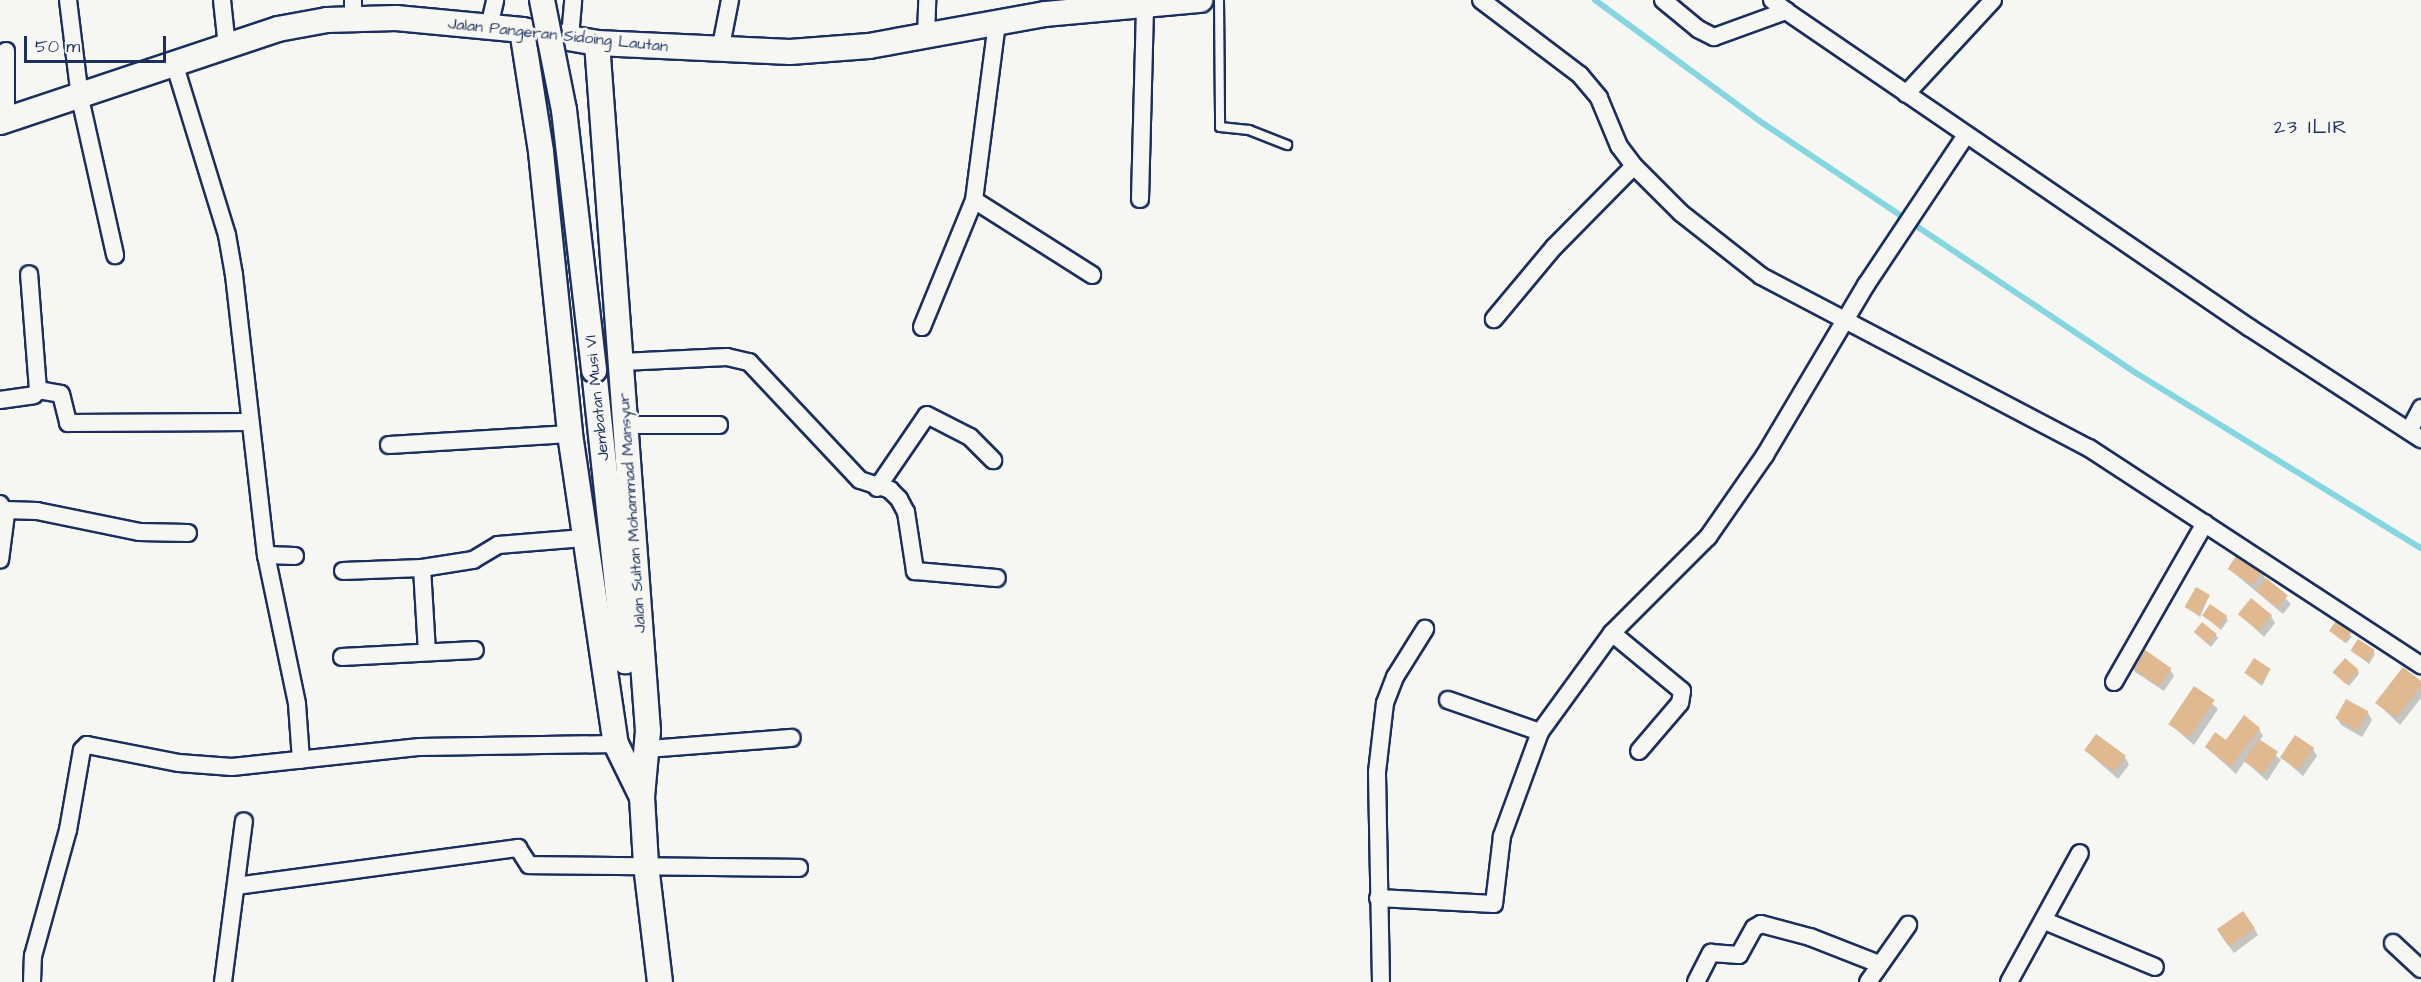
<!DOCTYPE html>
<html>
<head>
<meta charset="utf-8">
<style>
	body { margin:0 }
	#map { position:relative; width:2421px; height:982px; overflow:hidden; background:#f6f6f2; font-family:"Architects Daughter",sans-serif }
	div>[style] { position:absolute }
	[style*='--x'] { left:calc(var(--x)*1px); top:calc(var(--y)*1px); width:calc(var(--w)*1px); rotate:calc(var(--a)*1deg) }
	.shadow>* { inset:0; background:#0003; transform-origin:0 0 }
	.stream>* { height:6px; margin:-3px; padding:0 3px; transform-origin:3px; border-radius:3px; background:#86d6e2 }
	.building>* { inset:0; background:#e0b991; transform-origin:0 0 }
	.roads { filter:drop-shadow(2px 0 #1b2f5e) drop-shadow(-2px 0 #1b2f5e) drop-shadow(0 2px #1b2f5e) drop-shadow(0 -2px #1b2f5e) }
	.lane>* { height:8px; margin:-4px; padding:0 4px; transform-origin:4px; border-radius:4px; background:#f6f6f2 }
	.street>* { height:16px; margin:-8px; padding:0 8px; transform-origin:8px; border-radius:8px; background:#f6f6f2 }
	.secondary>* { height:24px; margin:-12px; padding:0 12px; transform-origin:12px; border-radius:12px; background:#f6f6f2 }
	.bridges { filter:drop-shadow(2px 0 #1b2f5e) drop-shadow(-2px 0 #1b2f5e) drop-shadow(0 2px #1b2f5e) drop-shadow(0 -2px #1b2f5e) }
	.secondary-bridge>* { height:24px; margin:-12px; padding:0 12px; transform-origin:12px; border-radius:12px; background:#f6f6f2 }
	span { translate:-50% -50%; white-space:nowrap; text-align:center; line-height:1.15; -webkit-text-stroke:5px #f6f6f2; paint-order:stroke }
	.street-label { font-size:16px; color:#1b2f5e }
	.quarter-label { font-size:20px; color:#1b2f5e; letter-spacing:1.5px }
	.scale { position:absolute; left:24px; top:36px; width:142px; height:27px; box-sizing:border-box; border:3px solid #1b2f5e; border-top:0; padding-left:8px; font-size:18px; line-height:21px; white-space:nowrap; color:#1b2f5e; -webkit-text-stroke:4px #f6f6f2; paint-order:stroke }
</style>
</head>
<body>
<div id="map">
	<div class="shadow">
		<div style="clip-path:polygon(2229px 569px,2262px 570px,2265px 579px,2291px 604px,2283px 614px)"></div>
		<div style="clip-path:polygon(2209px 596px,2200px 617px,2186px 607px)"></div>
		<div style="clip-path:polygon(2240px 614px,2271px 616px,2275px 623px,2264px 637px)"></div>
		<div style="clip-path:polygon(2204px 616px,2226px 617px,2228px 620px,2221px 630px)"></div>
		<div style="left:2336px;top:623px;width:21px;height:9px;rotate:41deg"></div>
		<div style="clip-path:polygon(2195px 633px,2216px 635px,2218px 638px,2211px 647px)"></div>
		<div style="clip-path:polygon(2353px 651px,2373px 651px,2375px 654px,2369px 664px)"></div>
		<div style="clip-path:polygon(2131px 665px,2170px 669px,2174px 676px,2164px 691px,2135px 672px)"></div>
		<div style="clip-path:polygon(2270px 670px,2262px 686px,2246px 673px)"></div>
		<div style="clip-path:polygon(2358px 671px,2359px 674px,2349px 686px,2336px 675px)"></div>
		<div style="clip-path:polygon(2421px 683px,2421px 698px,2400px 725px,2377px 703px)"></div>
		<div style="clip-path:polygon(2195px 688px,2218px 709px,2194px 745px,2170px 724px)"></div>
		<div style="clip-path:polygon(2368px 713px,2372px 720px,2362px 737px,2341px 725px,2337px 718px)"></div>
		<div style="clip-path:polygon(2259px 729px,2263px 736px,2259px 741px,2281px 760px,2296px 737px,2313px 749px,2317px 756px,2303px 776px,2282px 758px,2267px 781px,2245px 761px,2236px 774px,2206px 747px)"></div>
		<div style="clip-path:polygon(2086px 751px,2125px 757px,2129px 765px,2118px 779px)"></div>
		<div style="clip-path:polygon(2254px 928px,2258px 935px,2234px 953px,2223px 938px)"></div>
	</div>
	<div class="stream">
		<div style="--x:1595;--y:0;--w:210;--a:36.3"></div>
		<div style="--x:1764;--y:124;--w:448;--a:33.8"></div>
		<div style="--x:2136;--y:373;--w:334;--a:31.6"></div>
	</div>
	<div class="building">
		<div style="left:2238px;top:553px;width:30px;height:19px;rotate:33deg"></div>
		<div style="left:2266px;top:578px;width:28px;height:16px;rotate:39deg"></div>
		<div style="left:2196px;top:587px;width:16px;height:23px;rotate:30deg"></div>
		<div style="left:2251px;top:598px;width:27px;height:21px;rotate:39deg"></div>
		<div style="left:2210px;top:604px;width:21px;height:14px;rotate:35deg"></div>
		<div style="left:2336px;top:621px;width:19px;height:12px;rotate:36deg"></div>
		<div style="left:2202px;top:622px;width:19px;height:13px;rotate:39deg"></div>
		<div style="left:2358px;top:639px;width:20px;height:14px;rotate:33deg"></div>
		<div style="left:2141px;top:647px;width:37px;height:22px;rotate:35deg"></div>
		<div style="left:2254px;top:658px;width:20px;height:18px;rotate:33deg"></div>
		<div style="left:2345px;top:658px;width:18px;height:19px;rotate:41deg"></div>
		<div style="clip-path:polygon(2403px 667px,2421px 681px,2421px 686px,2396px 718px,2375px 703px)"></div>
		<div style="left:2194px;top:686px;width:25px;height:46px;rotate:34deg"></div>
		<div style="left:2346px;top:699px;width:26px;height:22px;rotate:29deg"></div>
		<div style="clip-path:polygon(2244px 715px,2260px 728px,2231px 767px,2205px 747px,2215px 732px,2226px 740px)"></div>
		<div style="left:2096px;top:734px;width:37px;height:20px;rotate:36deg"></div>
		<div style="left:2295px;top:735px;width:23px;height:27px;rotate:34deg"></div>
		<div style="left:2259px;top:739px;width:23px;height:27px;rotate:34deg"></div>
		<div style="left:2243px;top:911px;width:21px;height:32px;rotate:55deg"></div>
	</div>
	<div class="roads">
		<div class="lane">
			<div style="--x:1219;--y:0;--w:127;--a:89.5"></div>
			<div style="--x:1220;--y:127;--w:29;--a:6"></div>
			<div style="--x:1249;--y:130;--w:41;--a:21.5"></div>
		</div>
		<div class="street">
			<div style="--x:68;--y:0;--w:99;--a:83"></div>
			<div style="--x:80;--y:98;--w:161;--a:77.4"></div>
			<div style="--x:222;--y:0;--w:47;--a:83.9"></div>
			<div style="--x:1481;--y:0;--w:124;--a:37.1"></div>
			<div style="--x:1580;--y:75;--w:30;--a:50"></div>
			<div style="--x:1599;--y:98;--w:52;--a:67.4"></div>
			<div style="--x:1619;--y:146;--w:25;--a:53"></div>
			<div style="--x:1634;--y:166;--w:114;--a:134.6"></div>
			<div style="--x:1554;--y:247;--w:94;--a:129.8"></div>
			<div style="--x:1663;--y:0;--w:45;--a:39.6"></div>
			<div style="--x:1698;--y:29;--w:18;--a:27"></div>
			<div style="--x:1714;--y:37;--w:77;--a:-19.9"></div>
			<div style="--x:1786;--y:11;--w:562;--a:34.34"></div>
			<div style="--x:2250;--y:328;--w:204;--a:33"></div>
			<div style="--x:1772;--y:0;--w:18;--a:38"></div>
			<div style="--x:353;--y:18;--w:18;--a:-90"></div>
			<div style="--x:489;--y:27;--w:28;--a:-77"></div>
			<div style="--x:570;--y:37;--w:37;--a:-85"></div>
			<div style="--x:926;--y:37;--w:37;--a:-88"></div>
			<div style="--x:6;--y:51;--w:70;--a:90"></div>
			<div style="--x:720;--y:51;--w:52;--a:-78.9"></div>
			<div style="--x:175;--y:66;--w:177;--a:72.9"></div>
			<div style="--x:227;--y:235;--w:41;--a:80.1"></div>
			<div style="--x:234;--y:275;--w:282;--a:83.5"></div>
			<div style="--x:266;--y:555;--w:152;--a:78.2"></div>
			<div style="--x:297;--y:704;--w:56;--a:85.9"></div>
			<div style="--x:1906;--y:94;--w:128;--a:-47.2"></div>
			<div style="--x:1634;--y:166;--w:66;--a:45"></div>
			<div style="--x:1681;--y:213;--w:102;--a:38.2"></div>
			<div style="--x:1761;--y:276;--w:370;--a:27.7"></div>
			<div style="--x:2089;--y:448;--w:397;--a:33.2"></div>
			<div style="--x:1140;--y:199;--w:195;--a:-88.5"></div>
			<div style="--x:974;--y:200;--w:140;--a:32.4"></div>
			<div style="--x:922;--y:327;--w:137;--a:-67.7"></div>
			<div style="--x:974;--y:200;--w:179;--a:-82.6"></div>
			<div style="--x:622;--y:362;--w:105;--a:-2.7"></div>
			<div style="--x:727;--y:357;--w:23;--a:13"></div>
			<div style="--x:749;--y:362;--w:162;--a:46.8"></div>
			<div style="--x:860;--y:480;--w:32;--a:18"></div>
			<div style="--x:890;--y:490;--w:13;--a:45"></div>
			<div style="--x:899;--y:499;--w:15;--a:62"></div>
			<div style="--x:906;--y:512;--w:60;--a:81.3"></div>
			<div style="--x:915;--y:571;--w:82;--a:4.9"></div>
			<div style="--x:38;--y:390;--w:23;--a:10"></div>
			<div style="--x:61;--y:394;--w:30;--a:76"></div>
			<div style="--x:68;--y:423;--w:182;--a:-0.3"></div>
			<div style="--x:0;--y:400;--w:34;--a:-8"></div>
			<div style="--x:34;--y:395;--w:6;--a:-51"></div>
			<div style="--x:38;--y:390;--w:116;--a:-94.4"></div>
			<div style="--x:628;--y:425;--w:91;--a:0"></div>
			<div style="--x:2409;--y:431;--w:26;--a:-62"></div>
			<div style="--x:389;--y:445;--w:181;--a:-3.5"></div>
			<div style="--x:877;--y:488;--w:88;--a:-55.6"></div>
			<div style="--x:927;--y:415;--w:48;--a:27.1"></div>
			<div style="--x:970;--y:437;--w:33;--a:45"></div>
			<div style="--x:0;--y:504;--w:12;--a:59"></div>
			<div style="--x:6;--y:514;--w:46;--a:97.4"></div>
			<div style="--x:5;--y:510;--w:32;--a:2"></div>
			<div style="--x:37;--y:511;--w:104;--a:11.6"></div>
			<div style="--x:139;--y:532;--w:49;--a:1.2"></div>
			<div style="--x:266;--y:555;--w:29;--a:2"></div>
			<div style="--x:422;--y:568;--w:84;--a:86.6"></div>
			<div style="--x:343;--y:571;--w:79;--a:-2.2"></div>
			<div style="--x:422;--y:568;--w:52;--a:-8.9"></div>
			<div style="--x:473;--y:560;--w:29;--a:-31"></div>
			<div style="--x:498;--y:545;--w:86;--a:-4.7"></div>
			<div style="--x:1612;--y:633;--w:91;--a:39.6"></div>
			<div style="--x:1682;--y:691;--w:12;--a:99"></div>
			<div style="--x:1680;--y:703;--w:63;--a:130.5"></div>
			<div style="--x:342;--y:657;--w:133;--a:-3"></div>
			<div style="--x:2114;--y:682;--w:183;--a:-60.2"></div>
			<div style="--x:1448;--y:700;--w:97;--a:19.2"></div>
			<div style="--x:648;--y:749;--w:144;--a:-4.4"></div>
			<div style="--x:236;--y:886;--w:285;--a:-7.7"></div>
			<div style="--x:518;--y:848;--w:20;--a:57"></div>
			<div style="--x:529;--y:865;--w:270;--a:0.6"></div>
			<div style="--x:1378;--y:898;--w:116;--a:3"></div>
			<div style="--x:1494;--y:904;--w:68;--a:-83.3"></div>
			<div style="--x:1502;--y:836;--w:111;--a:-69.9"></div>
			<div style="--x:1540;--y:732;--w:122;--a:-54"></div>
			<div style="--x:1612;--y:633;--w:136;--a:-45"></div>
			<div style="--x:1708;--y:537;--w:100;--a:-55.2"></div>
			<div style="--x:1765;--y:455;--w:198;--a:-59.3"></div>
			<div style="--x:1866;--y:285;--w:180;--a:-56.3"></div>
			<div style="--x:2045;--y:921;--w:119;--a:22.7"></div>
			<div style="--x:2393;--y:943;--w:38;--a:43"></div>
			<div style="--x:32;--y:982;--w:26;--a:-88"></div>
			<div style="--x:33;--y:956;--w:131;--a:-74.5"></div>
			<div style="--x:68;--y:830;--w:81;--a:-80.1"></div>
			<div style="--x:82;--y:750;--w:7;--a:-45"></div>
			<div style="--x:87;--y:745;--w:94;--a:11.1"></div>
			<div style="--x:179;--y:763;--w:53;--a:4.3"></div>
			<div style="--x:232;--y:767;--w:189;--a:-6.1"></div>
			<div style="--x:420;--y:747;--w:196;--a:-0.9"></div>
			<div style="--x:223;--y:982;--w:162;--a:-82.6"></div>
			<div style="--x:1381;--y:982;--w:210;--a:-91.1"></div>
			<div style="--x:1377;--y:772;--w:69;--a:-83.4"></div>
			<div style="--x:1385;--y:703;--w:28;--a:-69"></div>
			<div style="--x:1395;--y:677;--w:57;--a:-58"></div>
			<div style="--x:1696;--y:982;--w:33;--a:-63"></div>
			<div style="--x:1711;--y:953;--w:28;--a:4"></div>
			<div style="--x:1739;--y:955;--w:31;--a:-61"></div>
			<div style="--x:1754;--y:928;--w:8;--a:-30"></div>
			<div style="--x:1761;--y:924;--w:51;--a:14.9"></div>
			<div style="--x:1810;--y:937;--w:74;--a:21.4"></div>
			<div style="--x:1868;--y:982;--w:70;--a:-54.9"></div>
			<div style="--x:2009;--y:982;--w:147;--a:-61.2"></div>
		</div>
		<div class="secondary">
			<div style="--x:522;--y:30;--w:123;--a:81.1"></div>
			<div style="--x:541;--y:152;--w:283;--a:84.1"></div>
			<div style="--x:570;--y:434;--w:313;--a:81.6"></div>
			<div style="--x:616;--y:744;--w:59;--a:63.9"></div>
			<div style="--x:597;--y:43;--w:690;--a:85.76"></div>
			<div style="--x:648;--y:731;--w:66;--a:95.2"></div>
			<div style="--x:642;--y:797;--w:68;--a:86.6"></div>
			<div style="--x:646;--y:865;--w:118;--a:83.2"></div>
			<div style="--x:0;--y:122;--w:293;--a:-18.5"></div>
			<div style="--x:278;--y:29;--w:50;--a:-10.4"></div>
			<div style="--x:327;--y:20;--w:69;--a:-1.7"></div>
			<div style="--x:396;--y:18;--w:127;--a:5.4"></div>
			<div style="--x:522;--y:30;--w:76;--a:9.8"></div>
			<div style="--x:597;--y:43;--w:193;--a:2.7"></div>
			<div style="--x:790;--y:52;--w:79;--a:-4.3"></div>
			<div style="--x:869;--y:46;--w:179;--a:-10.3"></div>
			<div style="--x:1045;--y:14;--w:156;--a:-5.2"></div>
			<div style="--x:594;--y:370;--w:293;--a:83.9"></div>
		</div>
	</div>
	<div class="bridges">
		<div class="secondary-bridge">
			<div style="--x:542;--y:0;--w:112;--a:78.7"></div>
			<div style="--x:564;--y:110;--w:262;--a:83.4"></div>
		</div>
	</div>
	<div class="street-label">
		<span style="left:558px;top:35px;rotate:6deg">Jalan Pangeran Sidoing Lautan</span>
		<span style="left:597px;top:398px;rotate:-96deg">Jembatan Musi VI</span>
		<span style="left:632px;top:513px;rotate:-94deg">Jalan Sultan Mohammad Mansyur</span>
	</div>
	<div class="quarter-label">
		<span style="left:2311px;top:127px">23 ILIR</span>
	</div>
	<div class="scale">50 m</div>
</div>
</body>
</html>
